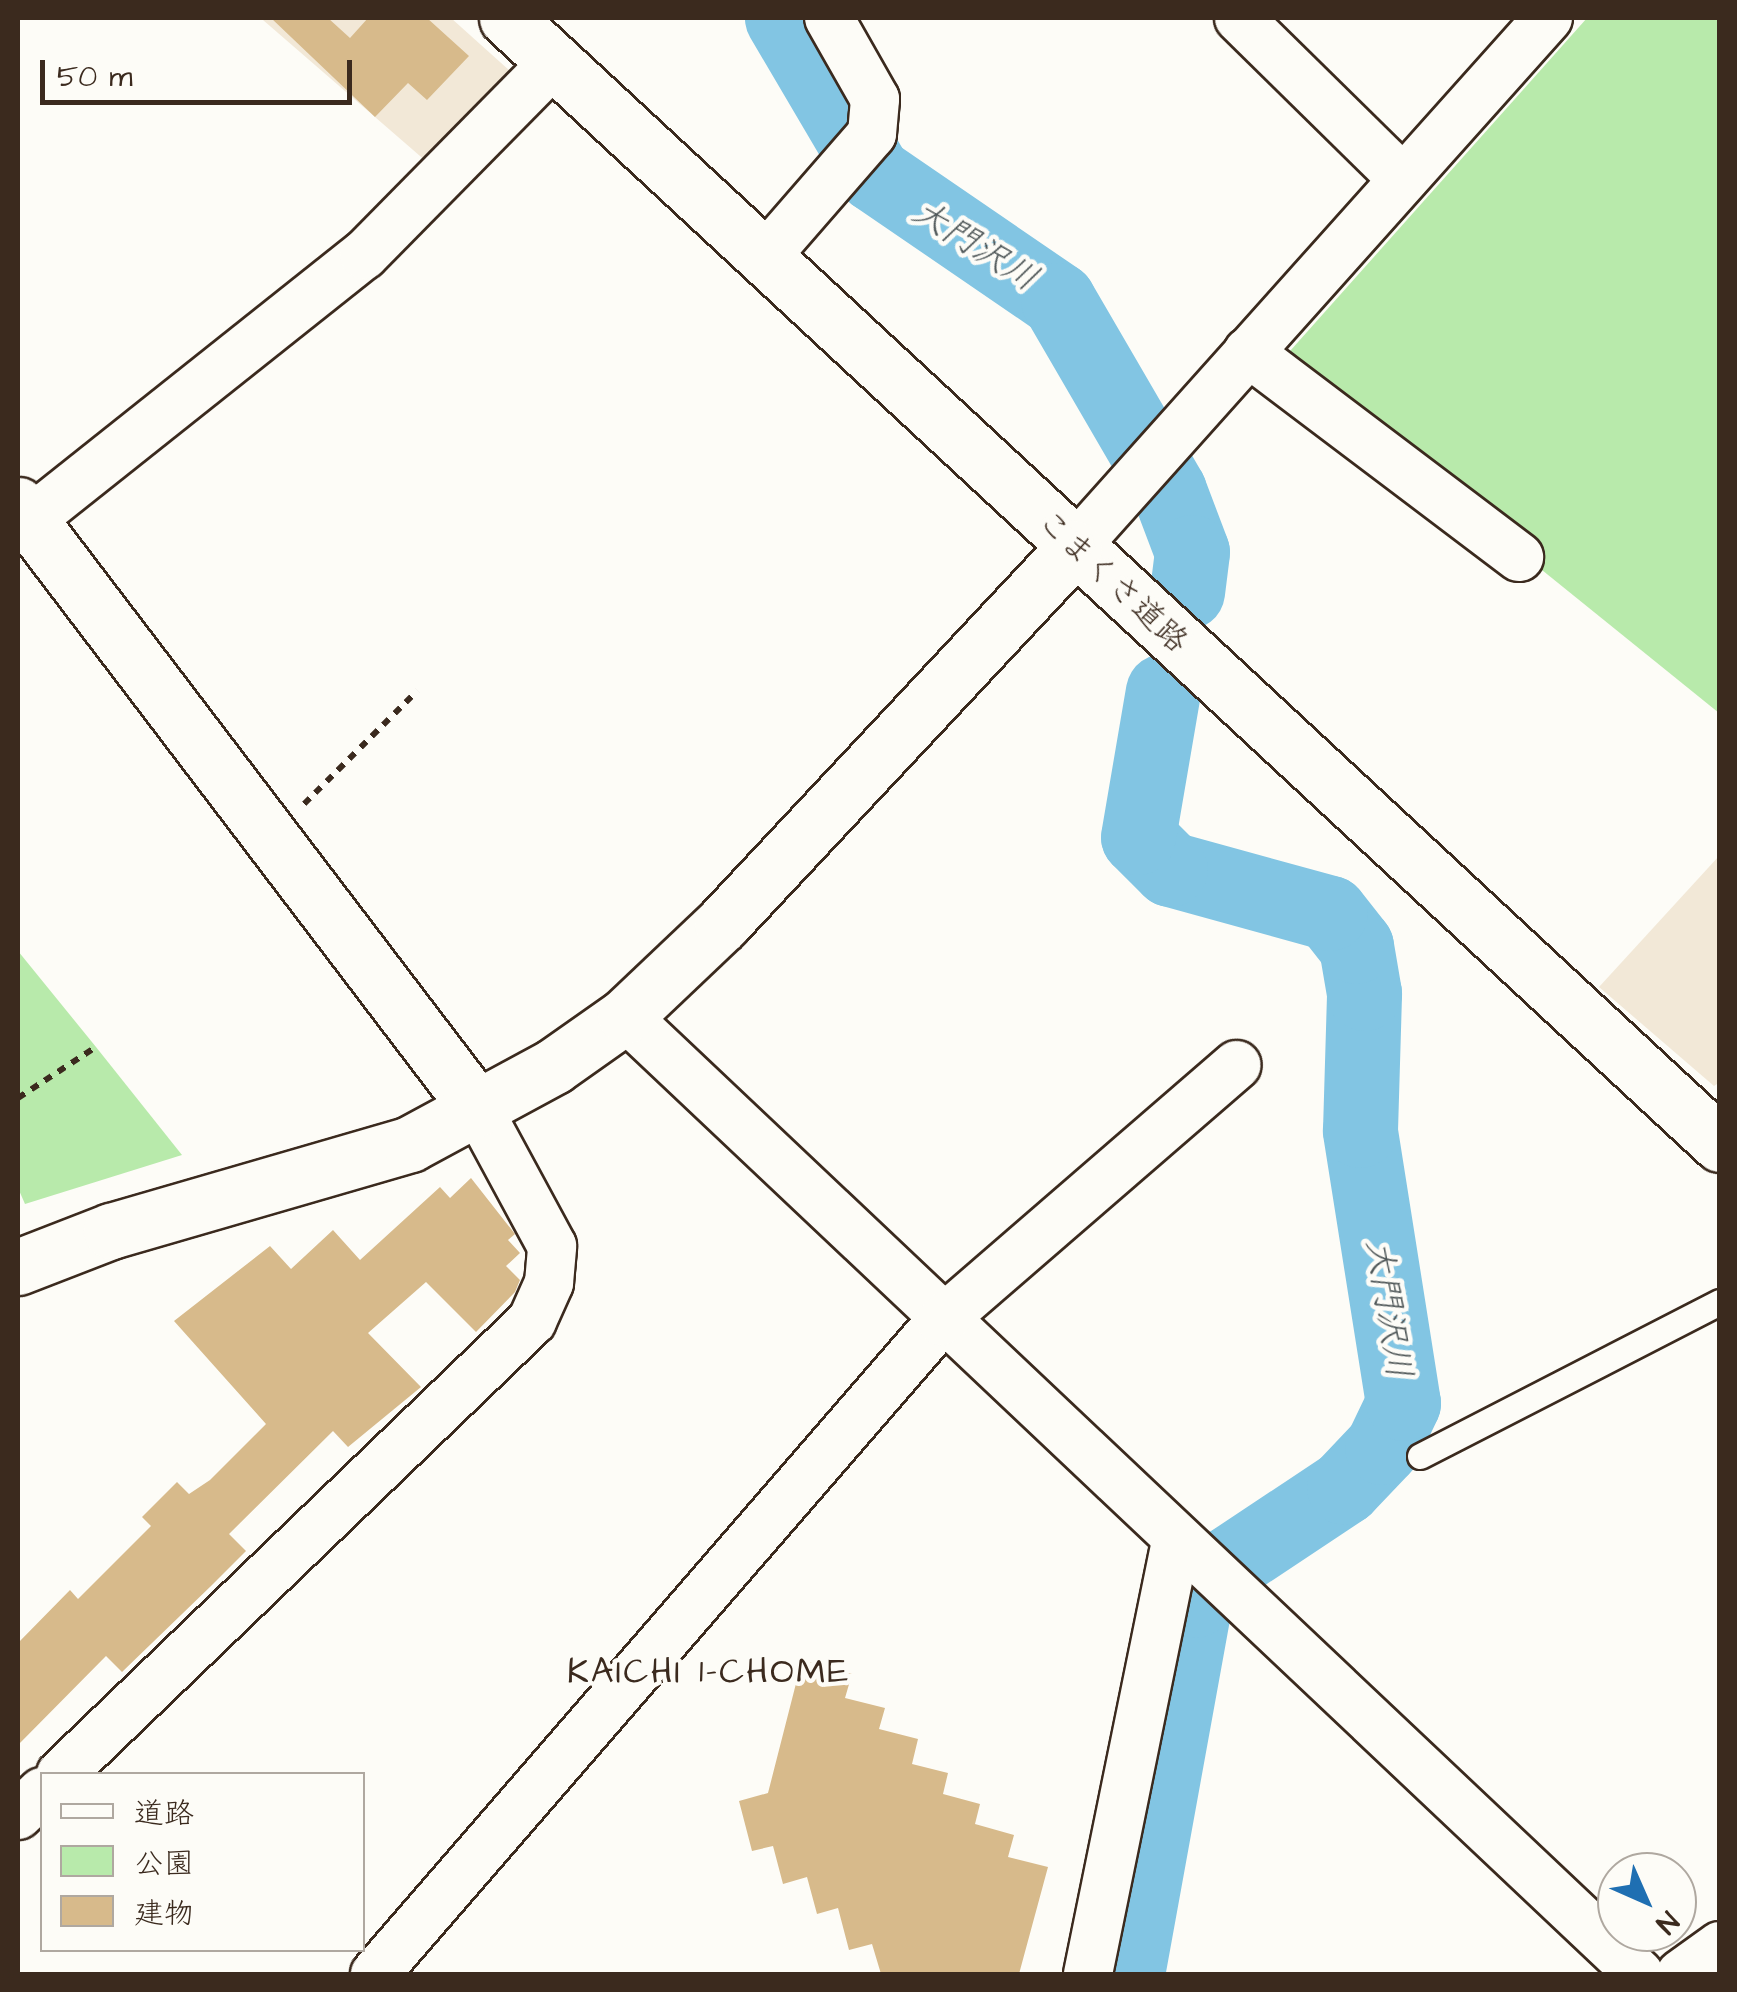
<!DOCTYPE html>
<html>
<head>
<meta charset="utf-8">
<style>
	body { margin:0 }
	#map { position:relative; width:1737px; height:1992px; overflow:hidden; background:#fdfcf7; font-family:"Architects Daughter","Klee One",sans-serif }
	div>[style] { position:absolute }
	[style*='--x'] { left:calc(var(--x)*1px); top:calc(var(--y)*1px); width:calc(var(--w)*1px); rotate:calc(var(--a)*1deg) }
	.built>* { inset:0; background:#f2e8d7 }
	.green>* { inset:0; background:#b8eaab }
	.river>* { height:75px; margin:-37.5px; padding:0 37.5px; transform-origin:37.5px; border-radius:37.5px; background:#82c5e3 }
	.building>* { inset:0; background:#d7ba8b }
	.path>* { height:6px; margin-top:-3px; transform-origin:0; background:repeating-linear-gradient(90deg,#3b2a1e 0 8px,transparent 0 16px) }
	.roads { filter:drop-shadow(2px 0 #3b2a1e) drop-shadow(-2px 0 #3b2a1e) drop-shadow(0 2px #3b2a1e) drop-shadow(0 -2px #3b2a1e) }
	.lane>* { height:25px; margin:-12.5px; padding:0 12.5px; transform-origin:12.5px; border-radius:12.5px; background:#fdfcf7 }
	.street>* { height:48px; margin:-24px; padding:0 24px; transform-origin:24px; border-radius:24px; background:#fdfcf7 }
	.secondary>* { height:55px; margin:-27.5px; padding:0 27.5px; transform-origin:27.5px; border-radius:27.5px; background:#fdfcf7 }
	span { translate:-50% -50%; white-space:nowrap; text-align:center; line-height:1.15; -webkit-text-stroke:9px #fdfcf7; paint-order:stroke }
	.street-label { font-size:32px; color:#3b2a1e }
	.water-label { font-size:35px; color:#505859; font-style:italic }
	.neighbourhood-label { font-size:35px; color:#3b2a1e; letter-spacing:2.5px }
	.frame { position:absolute; inset:0; border:20px solid #3b2a1e; pointer-events:none }
	.legend { position:absolute; left:40px; top:1772px; width:325px; height:180px; box-sizing:border-box; background:#fdfcf7; border:2px solid #afa8a0; margin:0; padding:12px 18px; list-style:none; font-size:30px; color:#3b2a1e }
	.legend li { display:flex; align-items:center; gap:20px; height:50px }
	.legend b { width:50px; border:2px solid #afa8a0 }
	.north { position:absolute; left:1597px; top:1852px; width:100px; height:100px; box-sizing:border-box; background:#fdfcf7; border:2px solid #afa8a0; border-radius:50%; rotate:135deg; font-size:28px; font-weight:700; line-height:40px; text-align:center; color:#3b2a1e }
	.north::after { content:''; display:block; margin:auto; width:35px; height:45px; background:#1f6fb2; clip-path:polygon(50% 0,100% 100%,50% 72%,0 100%) }
	.scale { position:absolute; left:40px; top:60px; width:312px; height:45px; box-sizing:border-box; border:5px solid #3b2a1e; border-top:0; padding-left:12px; font-size:30px; line-height:35px; white-space:nowrap; color:#3b2a1e; -webkit-text-stroke:8px #fdfcf7; paint-order:stroke }
</style>
</head>
<body>
<div id="map">
	<div class="built">
		<div style="clip-path:polygon(451px 18px,520px 80px,435px 169px,263px 20px)"></div>
		<div style="clip-path:polygon(1719px 856px,1720px 1082px,1714px 1086px,1599px 987px)"></div>
	</div>
	<div class="green">
		<div style="clip-path:polygon(1587px 18px,1719px 18px,1719px 713px,1282px 360px)"></div>
		<div style="clip-path:polygon(18px 951px,96px 1047px,182px 1155px,25px 1204px,18px 1188px)"></div>
	</div>
	<div class="river">
		<div style="--x:782;--y:18;--w:181;--a:59.5"></div>
		<div style="--x:874;--y:174;--w:223;--a:34.4"></div>
		<div style="--x:1058;--y:300;--w:221;--a:59.8"></div>
		<div style="--x:1169;--y:491;--w:65;--a:69.3"></div>
		<div style="--x:1192;--y:552;--w:40;--a:97.1"></div>
		<div style="--x:1127;--y:1974;--w:380;--a:-79.7"></div>
		<div style="--x:1195;--y:1600;--w:52;--a:-46.5"></div>
		<div style="--x:1231;--y:1562;--w:136;--a:-33.6"></div>
		<div style="--x:1344;--y:1487;--w:55;--a:-46.5"></div>
		<div style="--x:1382;--y:1447;--w:49;--a:-64.5"></div>
		<div style="--x:1403;--y:1403;--w:276;--a:-99"></div>
		<div style="--x:1360;--y:1130;--w:137;--a:-88.3"></div>
		<div style="--x:1364;--y:993;--w:48;--a:-99.7"></div>
		<div style="--x:1356;--y:946;--w:42;--a:-128.2"></div>
		<div style="--x:1330;--y:913;--w:166;--a:-164.6"></div>
		<div style="--x:1170;--y:869;--w:45;--a:-135"></div>
		<div style="--x:1138;--y:837;--w:148;--a:-80.3"></div>
	</div>
	<div class="building">
		<div style="clip-path:polygon(271px 18px,328px 18px,350px 38px,368px 18px,427px 18px,469px 56px,427px 100px,408px 83px,375px 117px)"></div>
		<div style="clip-path:polygon(471px 1178px,515px 1234px,508px 1240px,520px 1253px,506px 1266px,520px 1280px,515px 1292px,476px 1332px,426px 1282px,368px 1333px,421px 1387px,348px 1447px,333px 1431px,229px 1534px,246px 1551px,211px 1586px,122px 1672px,106px 1656px,18px 1745px,18px 1643px,70px 1590px,78px 1599px,151px 1526px,142px 1517px,177px 1482px,189px 1494px,210px 1480px,266px 1424px,174px 1321px,270px 1246px,291px 1269px,333px 1230px,360px 1260px,440px 1187px,450px 1198px)"></div>
		<div style="clip-path:polygon(802px 1660px,852px 1674px,845px 1698px,885px 1708px,879px 1729px,918px 1739px,912px 1764px,948px 1773px,943px 1794px,980px 1804px,975px 1824px,1014px 1835px,1008px 1857px,1048px 1867px,1019px 1974px,881px 1974px,872px 1944px,849px 1950px,838px 1908px,817px 1914px,807px 1877px,783px 1884px,773px 1846px,752px 1851px,739px 1801px,768px 1793px)"></div>
	</div>
	<div class="path">
		<div style="--x:304;--y:804;--w:160;--a:-45"></div>
		<div style="--x:18;--y:1098;--w:93;--a:-33.2"></div>
	</div>
	<div class="roads">
		<div class="lane">
			<div style="--x:1420;--y:1456;--w:337;--a:-27.2"></div>
		</div>
		<div class="street">
			<div style="--x:1239;--y:18;--w:230;--a:44.5"></div>
			<div style="--x:765;--y:257;--w:163;--a:-49"></div>
			<div style="--x:872;--y:134;--w:35;--a:-85"></div>
			<div style="--x:875;--y:99;--w:93;--a:-119.6"></div>
			<div style="--x:1248;--y:352;--w:340;--a:37.1"></div>
			<div style="--x:29;--y:521;--w:428;--a:-38.5"></div>
			<div style="--x:364;--y:255;--w:271;--a:-45.4"></div>
			<div style="--x:1074;--y:548;--w:711;--a:-48.19"></div>
			<div style="--x:625;--y:1016;--w:1395;--a:43.37"></div>
			<div style="--x:61;--y:1774;--w:653;--a:-43.88"></div>
			<div style="--x:532;--y:1321;--w:42;--a:-65.9"></div>
			<div style="--x:549;--y:1283;--w:37;--a:-85"></div>
			<div style="--x:552;--y:1246;--w:156;--a:-118.4"></div>
			<div style="--x:18;--y:1815;--w:33;--a:-44"></div>
			<div style="--x:375;--y:1974;--w:864;--a:-49.08"></div>
			<div style="--x:941;--y:1321;--w:391;--a:-40.9"></div>
			<div style="--x:1088;--y:1974;--w:440;--a:-78.5"></div>
			<div style="--x:1681;--y:1974;--w:48;--a:-35.7"></div>
		</div>
		<div class="secondary">
			<div style="--x:507;--y:18;--w:1655;--a:42.87"></div>
			<div style="--x:18;--y:505;--w:759;--a:52.71"></div>
			<div style="--x:18;--y:1267;--w:100;--a:-21.2"></div>
			<div style="--x:111;--y:1231;--w:311;--a:-16.2"></div>
			<div style="--x:410;--y:1144;--w:164;--a:-28.4"></div>
			<div style="--x:554;--y:1066;--w:87;--a:-35.2"></div>
			<div style="--x:625;--y:1016;--w:134;--a:-43.5"></div>
			<div style="--x:722;--y:924;--w:515;--a:-46.89"></div>
		</div>
	</div>
	<div class="street-label">
		<span style="left:1112px;top:582px;rotate:43deg">こまくさ道路</span>
	</div>
	<div class="water-label">
		<span style="left:975px;top:246px;rotate:32deg">大門沢川</span>
		<span style="left:1388px;top:1309px;rotate:81deg">大門沢川</span>
	</div>
	<div class="neighbourhood-label">
		<span style="left:709px;top:1672px">KAICHI 1-CHOME</span>
	</div>
	<div class="frame"></div>
	<ul class="legend">
	<li><b style="height:12px;background:#fdfcf7"></b>道路</li>
	<li><b style="height:28px;background:#b8eaab"></b>公園</li>
	<li><b style="height:28px;background:#d7ba8b"></b>建物</li>
	</ul>
	<div class="north">N</div>
	<div class="scale">50 m</div>
</div>
</body>
</html>
